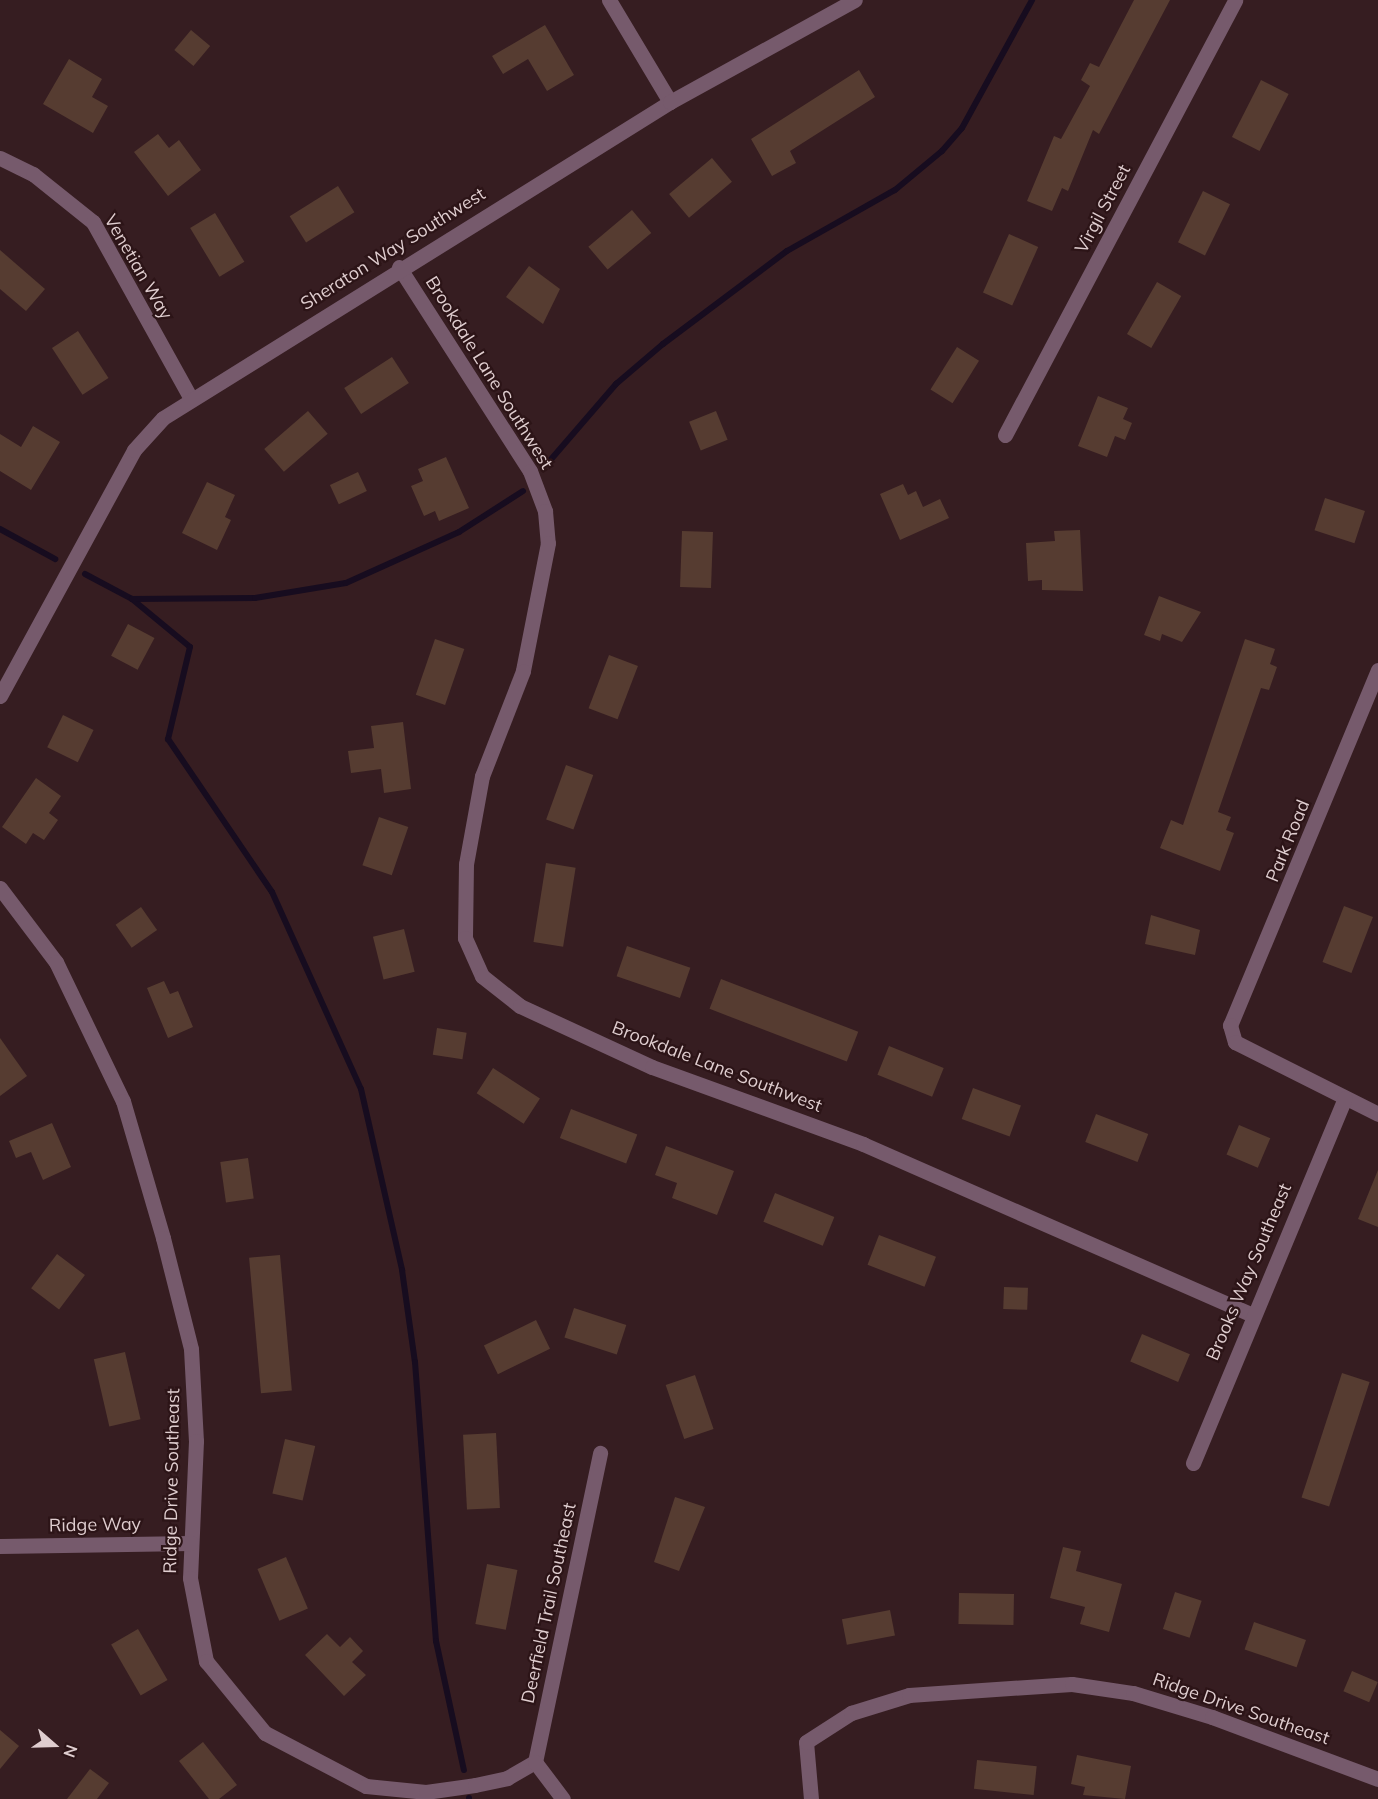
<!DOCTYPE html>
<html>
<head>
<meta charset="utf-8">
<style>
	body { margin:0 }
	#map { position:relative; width:1378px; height:1799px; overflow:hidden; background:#361d21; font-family:Mulish,sans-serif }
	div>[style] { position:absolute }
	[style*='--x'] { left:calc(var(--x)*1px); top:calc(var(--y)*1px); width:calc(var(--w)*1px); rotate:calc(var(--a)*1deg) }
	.stream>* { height:6px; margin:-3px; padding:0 3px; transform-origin:3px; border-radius:3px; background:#170c1f }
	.building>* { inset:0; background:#563c31; transform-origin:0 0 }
	.minor>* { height:15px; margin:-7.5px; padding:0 7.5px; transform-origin:7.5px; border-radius:7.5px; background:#765a6c }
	span { translate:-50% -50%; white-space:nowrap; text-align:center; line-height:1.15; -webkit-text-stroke:4.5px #2c1417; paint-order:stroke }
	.street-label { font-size:18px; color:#dfcdcf }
	.north { position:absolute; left:24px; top:1715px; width:60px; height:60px; -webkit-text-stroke:4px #2c1417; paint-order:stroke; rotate:110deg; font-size:16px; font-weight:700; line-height:24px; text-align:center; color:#dfcdcf }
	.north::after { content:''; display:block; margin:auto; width:21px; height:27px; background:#dfcdcf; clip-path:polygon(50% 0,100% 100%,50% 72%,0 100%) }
</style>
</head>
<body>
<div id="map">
	<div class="stream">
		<div style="--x:547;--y:464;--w:106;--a:-49.2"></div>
		<div style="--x:616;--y:384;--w:62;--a:-40.4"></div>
		<div style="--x:663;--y:344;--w:155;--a:-36.9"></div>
		<div style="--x:787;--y:251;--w:124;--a:-29.5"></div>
		<div style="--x:895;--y:190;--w:61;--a:-39.7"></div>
		<div style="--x:942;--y:151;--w:30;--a:-49"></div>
		<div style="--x:962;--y:128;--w:146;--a:-61.3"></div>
		<div style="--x:0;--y:529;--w:63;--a:28.6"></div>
		<div style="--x:85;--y:574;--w:53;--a:28"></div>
		<div style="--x:132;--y:599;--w:75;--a:39.6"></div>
		<div style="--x:190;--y:647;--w:95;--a:103.4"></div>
		<div style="--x:168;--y:739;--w:185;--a:55.8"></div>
		<div style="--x:272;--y:892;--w:216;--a:65.7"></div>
		<div style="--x:361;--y:1089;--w:186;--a:77.2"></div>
		<div style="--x:402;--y:1270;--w:93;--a:82"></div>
		<div style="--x:415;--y:1362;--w:280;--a:85.7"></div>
		<div style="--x:436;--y:1641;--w:132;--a:77.8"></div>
		<div style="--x:132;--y:599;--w:123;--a:-0.5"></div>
		<div style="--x:255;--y:598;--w:92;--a:-9.4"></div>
		<div style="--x:346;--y:583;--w:124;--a:-24.3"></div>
		<div style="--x:459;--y:532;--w:76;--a:-32.6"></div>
		<div style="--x:469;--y:1798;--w:1;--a:90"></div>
	</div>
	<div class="building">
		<div style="clip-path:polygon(1134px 0,1170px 0,1099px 134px,1093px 130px,1068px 191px,1062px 188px,1052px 211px,1027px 201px,1054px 136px,1061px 139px,1090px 86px,1081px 80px,1090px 63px,1099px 67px)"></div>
		<div style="clip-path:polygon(545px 25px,574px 75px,547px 91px,528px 59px,503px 74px,492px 56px)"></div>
		<div style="left:191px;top:30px;width:25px;height:26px;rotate:40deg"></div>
		<div style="clip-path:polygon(69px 59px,102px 79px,92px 97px,108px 106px,93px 133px,43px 104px)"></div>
		<div style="clip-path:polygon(859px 70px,875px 97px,790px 151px,796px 163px,772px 176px,751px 139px)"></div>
		<div style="left:1261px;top:80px;width:31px;height:64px;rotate:27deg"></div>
		<div style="clip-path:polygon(158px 134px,169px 148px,179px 140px,201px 170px,168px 196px,134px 152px)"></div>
		<div style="left:712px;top:158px;width:31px;height:56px;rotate:50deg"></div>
		<div style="left:338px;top:186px;width:31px;height:57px;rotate:58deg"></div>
		<div style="left:1203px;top:191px;width:30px;height:57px;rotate:26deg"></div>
		<div style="left:632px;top:210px;width:30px;height:57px;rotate:50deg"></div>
		<div style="left:215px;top:213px;width:57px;height:29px;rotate:59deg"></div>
		<div style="left:1009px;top:234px;width:32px;height:64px;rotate:24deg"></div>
		<div style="clip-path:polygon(0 250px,45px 289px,26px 311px,0 289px)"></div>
		<div style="clip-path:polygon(529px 266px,560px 289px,543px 324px,506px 297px)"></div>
		<div style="left:1157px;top:282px;width:28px;height:60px;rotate:30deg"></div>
		<div style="left:78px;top:331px;width:56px;height:31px;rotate:57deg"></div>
		<div style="left:957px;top:347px;width:26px;height:50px;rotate:32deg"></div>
		<div style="left:392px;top:357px;width:31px;height:57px;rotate:57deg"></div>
		<div style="clip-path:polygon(1098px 396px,1128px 408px,1123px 419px,1132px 423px,1125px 440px,1115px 436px,1107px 457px,1078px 446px)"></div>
		<div style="left:308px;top:411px;width:30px;height:58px;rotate:49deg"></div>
		<div style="left:716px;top:411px;width:31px;height:29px;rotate:68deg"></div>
		<div style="clip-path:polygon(33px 426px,60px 442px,31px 490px,0 471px,0 434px,21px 447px)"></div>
		<div style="clip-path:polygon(446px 457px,469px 508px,439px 521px,435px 511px,424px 516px,411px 486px,423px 481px,418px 469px)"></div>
		<div style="left:358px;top:472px;width:21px;height:31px;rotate:65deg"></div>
		<div style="clip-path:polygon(207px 482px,235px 495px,225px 517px,231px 520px,217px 550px,182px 533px)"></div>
		<div style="clip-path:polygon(903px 484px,908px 495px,916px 491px,923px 507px,940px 499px,949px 518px,900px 540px,880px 494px)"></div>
		<div style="left:1325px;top:498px;width:42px;height:34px;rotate:18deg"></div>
		<div style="clip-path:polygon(1080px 530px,1083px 591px,1042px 590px,1042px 580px,1028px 581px,1026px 543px,1055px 541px,1054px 531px)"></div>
		<div style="left:682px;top:531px;width:31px;height:56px;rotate:2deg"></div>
		<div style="clip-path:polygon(1159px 596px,1201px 612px,1182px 642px,1162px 634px,1160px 641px,1144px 635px)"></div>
		<div style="left:128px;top:624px;width:30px;height:36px;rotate:28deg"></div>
		<div style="left:435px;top:639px;width:31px;height:59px;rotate:19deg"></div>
		<div style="clip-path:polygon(1245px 639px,1275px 649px,1270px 664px,1277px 667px,1269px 690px,1261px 688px,1218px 812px,1231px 817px,1226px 830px,1234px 833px,1220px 871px,1160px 848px,1171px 820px,1183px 825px)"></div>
		<div style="left:609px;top:655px;width:31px;height:57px;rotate:21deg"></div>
		<div style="left:63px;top:715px;width:34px;height:36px;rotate:26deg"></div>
		<div style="clip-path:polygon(403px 722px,411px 789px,384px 793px,381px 769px,351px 773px,348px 751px,374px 748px,371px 726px)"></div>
		<div style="left:566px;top:765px;width:29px;height:58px;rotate:20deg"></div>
		<div style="clip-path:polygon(36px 778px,61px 796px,49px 813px,58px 820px,44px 840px,33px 833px,26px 844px,2px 827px)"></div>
		<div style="left:379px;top:817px;width:31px;height:51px;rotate:19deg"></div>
		<div style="left:546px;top:863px;width:30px;height:80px;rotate:9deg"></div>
		<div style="left:1344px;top:906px;width:31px;height:60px;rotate:21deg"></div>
		<div style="left:141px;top:907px;width:28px;height:31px;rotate:55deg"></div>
		<div style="clip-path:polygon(1151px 915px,1200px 930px,1195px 955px,1145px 944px)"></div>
		<div style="left:404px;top:929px;width:44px;height:32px;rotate:76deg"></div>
		<div style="left:627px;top:946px;width:67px;height:32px;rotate:19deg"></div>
		<div style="left:721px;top:979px;width:147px;height:32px;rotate:21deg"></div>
		<div style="clip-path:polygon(164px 981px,170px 994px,178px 991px,193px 1027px,168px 1038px,147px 988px)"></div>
		<div style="left:437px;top:1028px;width:30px;height:27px;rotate:9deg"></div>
		<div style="clip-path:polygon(0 1038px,27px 1076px,0 1096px)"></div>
		<div style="left:889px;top:1046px;width:59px;height:31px;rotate:22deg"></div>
		<div style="left:493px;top:1068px;width:56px;height:30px;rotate:33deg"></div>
		<div style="left:973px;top:1088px;width:51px;height:33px;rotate:20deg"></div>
		<div style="left:571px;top:1109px;width:71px;height:31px;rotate:21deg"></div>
		<div style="left:1096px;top:1114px;width:56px;height:30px;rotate:21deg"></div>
		<div style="clip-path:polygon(52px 1123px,71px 1167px,43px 1180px,31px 1152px,16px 1158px,9px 1141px)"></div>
		<div style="left:1239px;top:1125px;width:34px;height:32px;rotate:23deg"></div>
		<div style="clip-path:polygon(666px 1146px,734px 1171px,717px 1215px,672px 1198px,677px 1183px,655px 1175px)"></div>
		<div style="left:248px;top:1158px;width:41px;height:28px;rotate:82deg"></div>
		<div style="clip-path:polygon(1378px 1170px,1378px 1227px,1358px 1219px)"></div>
		<div style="left:775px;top:1193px;width:64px;height:31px;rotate:22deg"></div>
		<div style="left:879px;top:1235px;width:61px;height:32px;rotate:21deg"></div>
		<div style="left:57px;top:1254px;width:35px;height:43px;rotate:37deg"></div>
		<div style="left:280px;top:1255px;width:136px;height:31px;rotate:85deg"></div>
		<div style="left:1004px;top:1287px;width:24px;height:22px;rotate:2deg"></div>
		<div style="left:574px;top:1308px;width:55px;height:31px;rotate:18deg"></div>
		<div style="left:536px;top:1320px;width:32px;height:58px;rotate:64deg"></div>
		<div style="left:1142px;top:1334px;width:52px;height:30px;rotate:23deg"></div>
		<div style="left:125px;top:1352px;width:69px;height:32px;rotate:77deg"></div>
		<div style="left:1342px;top:1373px;width:29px;height:131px;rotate:18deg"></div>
		<div style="left:695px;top:1375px;width:57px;height:31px;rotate:71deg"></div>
		<div style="left:496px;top:1433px;width:75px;height:33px;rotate:87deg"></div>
		<div style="left:285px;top:1439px;width:31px;height:56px;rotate:13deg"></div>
		<div style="clip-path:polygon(675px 1497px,705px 1507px,679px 1571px,654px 1562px)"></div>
		<div style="clip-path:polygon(1063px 1547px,1081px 1551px,1076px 1571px,1122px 1584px,1109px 1632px,1080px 1624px,1085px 1607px,1050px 1598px)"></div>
		<div style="left:286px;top:1557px;width:56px;height:31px;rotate:67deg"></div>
		<div style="left:487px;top:1564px;width:31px;height:61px;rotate:11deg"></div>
		<div style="left:1175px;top:1592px;width:28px;height:39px;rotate:18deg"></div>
		<div style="left:959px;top:1593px;width:55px;height:31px;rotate:1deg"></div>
		<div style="left:890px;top:1610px;width:26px;height:49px;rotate:79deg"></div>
		<div style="left:1254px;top:1622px;width:55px;height:29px;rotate:19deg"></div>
		<div style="left:138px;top:1629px;width:59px;height:31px;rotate:60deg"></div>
		<div style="clip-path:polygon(327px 1634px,340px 1647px,350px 1637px,363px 1651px,352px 1662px,366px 1675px,344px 1696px,305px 1655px)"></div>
		<div style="left:1352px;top:1671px;width:28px;height:22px;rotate:23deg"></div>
		<div style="clip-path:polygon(0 1730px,19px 1746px,0 1769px)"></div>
		<div style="clip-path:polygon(203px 1742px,237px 1785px,219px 1799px,209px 1799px,179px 1761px)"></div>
		<div style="clip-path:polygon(1077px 1755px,1131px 1766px,1125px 1799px,1083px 1795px,1085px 1787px,1071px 1784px)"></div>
		<div style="left:977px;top:1760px;width:60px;height:29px;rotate:6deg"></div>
		<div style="clip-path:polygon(90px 1769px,109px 1783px,97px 1799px,67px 1799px)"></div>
	</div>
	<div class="minor">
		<div style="--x:609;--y:0;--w:119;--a:59.1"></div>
		<div style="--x:0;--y:158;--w:37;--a:26"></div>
		<div style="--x:33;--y:174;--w:77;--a:38.7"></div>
		<div style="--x:93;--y:222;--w:200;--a:61"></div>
		<div style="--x:399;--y:267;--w:242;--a:57.3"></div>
		<div style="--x:530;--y:471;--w:43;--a:69.4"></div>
		<div style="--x:545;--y:511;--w:32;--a:85"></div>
		<div style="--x:548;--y:543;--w:130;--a:101.1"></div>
		<div style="--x:523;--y:671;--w:113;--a:111.3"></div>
		<div style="--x:482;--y:776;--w:89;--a:100.3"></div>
		<div style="--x:466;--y:864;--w:74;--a:90.8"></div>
		<div style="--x:465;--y:938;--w:42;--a:65.9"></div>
		<div style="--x:482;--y:976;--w:48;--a:38.3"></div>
		<div style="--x:520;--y:1006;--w:145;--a:24.8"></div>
		<div style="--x:652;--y:1067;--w:225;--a:20"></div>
		<div style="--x:863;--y:1144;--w:424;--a:23.7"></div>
		<div style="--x:1005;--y:435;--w:492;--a:-62.1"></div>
		<div style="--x:1378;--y:670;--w:385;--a:112.6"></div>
		<div style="--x:1230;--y:1025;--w:18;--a:74"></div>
		<div style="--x:1235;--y:1042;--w:160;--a:26.7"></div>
		<div style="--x:0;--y:696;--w:280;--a:-61.4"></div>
		<div style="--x:134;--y:450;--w:43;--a:-47.8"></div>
		<div style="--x:163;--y:418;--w:597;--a:-31.93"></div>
		<div style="--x:670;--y:102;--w:211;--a:-28.9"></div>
		<div style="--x:0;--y:888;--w:93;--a:52.9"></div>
		<div style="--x:56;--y:962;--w:154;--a:64.3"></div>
		<div style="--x:123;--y:1101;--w:143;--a:73.7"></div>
		<div style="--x:163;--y:1238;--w:114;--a:75.8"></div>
		<div style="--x:191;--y:1349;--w:92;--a:86.9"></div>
		<div style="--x:196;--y:1441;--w:137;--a:92.5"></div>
		<div style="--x:190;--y:1578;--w:85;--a:79.1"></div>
		<div style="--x:206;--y:1661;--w:93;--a:50.7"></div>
		<div style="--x:265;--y:1733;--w:114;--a:27.7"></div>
		<div style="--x:366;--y:1786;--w:60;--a:5.7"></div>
		<div style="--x:426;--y:1792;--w:49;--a:-8.1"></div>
		<div style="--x:475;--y:1785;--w:33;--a:-12"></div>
		<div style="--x:507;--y:1778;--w:32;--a:-30"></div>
		<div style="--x:1193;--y:1463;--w:395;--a:-67.4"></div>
		<div style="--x:0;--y:1546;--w:191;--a:-0.9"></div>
		<div style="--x:535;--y:1762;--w:316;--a:-78.1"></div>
		<div style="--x:535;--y:1762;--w:46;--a:52.9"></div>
		<div style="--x:811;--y:1799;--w:57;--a:-95"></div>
		<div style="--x:806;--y:1742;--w:54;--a:-32.8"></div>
		<div style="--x:851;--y:1713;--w:61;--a:-17.2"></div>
		<div style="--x:909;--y:1695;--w:163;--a:-3.9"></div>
		<div style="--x:1072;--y:1684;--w:62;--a:8.4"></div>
		<div style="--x:1133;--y:1693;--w:83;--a:16.9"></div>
		<div style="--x:1212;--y:1717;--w:177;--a:20.5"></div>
	</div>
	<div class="street-label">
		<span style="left:1103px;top:209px;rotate:-62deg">Virgil Street</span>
		<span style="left:393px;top:249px;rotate:-32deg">Sheraton Way Southwest</span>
		<span style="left:138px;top:267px;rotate:60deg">Venetian Way</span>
		<span style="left:489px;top:373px;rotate:58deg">Brookdale Lane Southwest</span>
		<span style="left:1288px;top:841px;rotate:-68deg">Park Road</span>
		<span style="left:717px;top:1067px;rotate:21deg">Brookdale Lane Southwest</span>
		<span style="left:1249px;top:1272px;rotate:-67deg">Brooks Way Southeast</span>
		<span style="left:172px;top:1481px;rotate:-89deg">Ridge Drive Southeast</span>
		<span style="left:95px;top:1525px;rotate:-1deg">Ridge Way</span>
		<span style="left:549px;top:1603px;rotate:-78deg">Deerfield Trail Southeast</span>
		<span style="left:1241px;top:1709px;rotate:19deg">Ridge Drive Southeast</span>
	</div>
	<div class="north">N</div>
</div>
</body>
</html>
